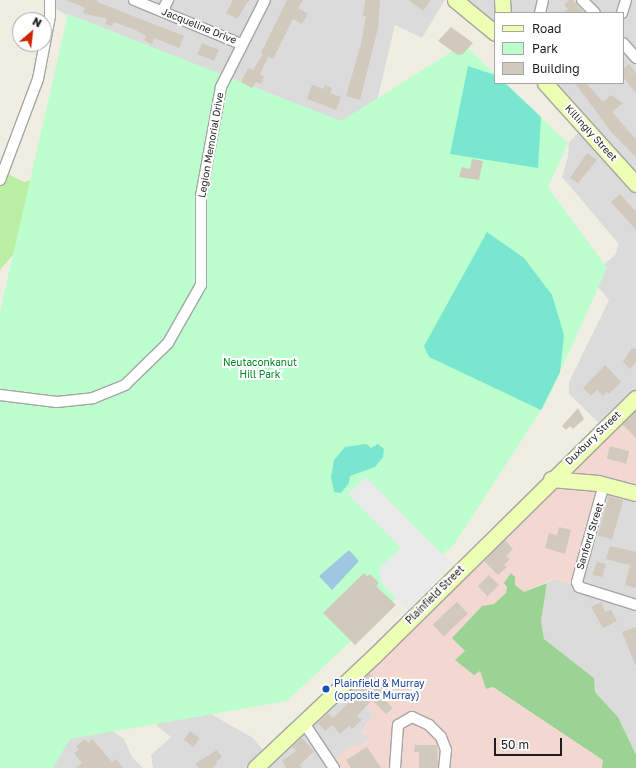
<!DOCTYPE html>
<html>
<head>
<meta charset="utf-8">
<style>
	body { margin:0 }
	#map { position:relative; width:636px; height:768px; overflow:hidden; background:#f0eee3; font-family:"Golos Text",sans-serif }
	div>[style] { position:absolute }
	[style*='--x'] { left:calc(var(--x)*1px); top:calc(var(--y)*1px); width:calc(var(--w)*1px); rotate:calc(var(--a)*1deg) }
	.residential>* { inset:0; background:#dcdbdb }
	.commercial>* { inset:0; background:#f3d8d1 }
	.grass>* { inset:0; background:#bbefa4 }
	.forest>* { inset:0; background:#9bd394 }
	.park>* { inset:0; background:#bcfecd }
	.pitch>* { inset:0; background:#79e7d0 }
	.parking>* { inset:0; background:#eaeaea }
	.water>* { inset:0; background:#9fc7e2 }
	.building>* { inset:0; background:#d0c9bc; transform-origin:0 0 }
	.roads { filter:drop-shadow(1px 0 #a5a5a5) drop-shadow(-1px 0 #a5a5a5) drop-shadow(0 1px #a5a5a5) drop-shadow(0 -1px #a5a5a5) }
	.minor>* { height:10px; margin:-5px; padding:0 5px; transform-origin:5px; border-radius:5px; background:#fff }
	.secondary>* { height:15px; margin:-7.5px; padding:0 7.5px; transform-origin:7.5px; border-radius:7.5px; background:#edffb2 }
	.dots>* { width:11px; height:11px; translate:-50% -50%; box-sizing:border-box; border:2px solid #fff; border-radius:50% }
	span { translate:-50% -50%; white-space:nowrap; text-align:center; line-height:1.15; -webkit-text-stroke:4px #fff; paint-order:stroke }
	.street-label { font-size:10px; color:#1e1e1e }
	.park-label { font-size:10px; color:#018725 }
	.transit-label { font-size:10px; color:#164399 }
	.left { translate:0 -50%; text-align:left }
	.legend { position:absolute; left:494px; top:12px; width:130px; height:72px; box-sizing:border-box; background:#fff; border:1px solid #a5a5a5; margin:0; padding:5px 7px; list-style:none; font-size:12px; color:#1e1e1e }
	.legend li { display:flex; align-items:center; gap:8px; height:20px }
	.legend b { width:20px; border:1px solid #a5a5a5 }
	.north { position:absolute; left:12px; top:12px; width:40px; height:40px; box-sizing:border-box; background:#fff; border:1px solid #a5a5a5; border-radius:50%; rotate:28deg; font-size:11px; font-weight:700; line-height:16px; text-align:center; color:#1e1e1e }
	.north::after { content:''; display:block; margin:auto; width:14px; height:18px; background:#cc2500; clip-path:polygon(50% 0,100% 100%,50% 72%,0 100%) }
	.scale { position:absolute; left:494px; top:738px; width:68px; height:18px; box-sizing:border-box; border:2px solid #1e1e1e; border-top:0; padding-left:5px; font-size:12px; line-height:14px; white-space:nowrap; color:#1e1e1e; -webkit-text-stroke:3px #fff; paint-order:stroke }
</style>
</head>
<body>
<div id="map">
	<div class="residential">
		<div style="clip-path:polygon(51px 0,445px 0,422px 38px,395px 25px,376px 105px,344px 125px,93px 31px,55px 8px)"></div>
		<div style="clip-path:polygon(456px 0,636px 0,636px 410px,631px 405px,604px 428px,569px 394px,569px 382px,609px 300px,589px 277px,616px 254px,618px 243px,562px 177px,568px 157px,569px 142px,584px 127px,546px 83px,623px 83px,623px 13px,495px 13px,495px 33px)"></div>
		<div style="clip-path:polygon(607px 488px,636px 495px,636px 755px,618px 717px,595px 692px,594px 678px,544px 639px,541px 621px,547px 583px,554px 579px,573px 584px)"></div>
		<div style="clip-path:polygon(346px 683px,373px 714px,361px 733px,370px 737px,335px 768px,153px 768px,151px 755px,171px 737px,157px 726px,156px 715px,206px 711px,253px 738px,268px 756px)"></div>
		<div style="clip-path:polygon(63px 717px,111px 730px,124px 739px,132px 757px,143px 768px,45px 768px)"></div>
	</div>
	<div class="commercial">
		<div style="clip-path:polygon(631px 405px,636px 410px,636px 495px,607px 488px,573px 584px,554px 579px,524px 592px,515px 585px,507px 587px,506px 593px,494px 604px,482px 606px,453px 638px,465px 651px,456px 660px,480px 671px,486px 689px,492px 687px,604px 760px,602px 768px,335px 768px,332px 760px,354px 745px,362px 745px,369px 737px,361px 733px,373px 714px,346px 683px)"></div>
	</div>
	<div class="grass">
		<div style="clip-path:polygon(0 170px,24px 182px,60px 173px,13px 255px,0 270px)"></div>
	</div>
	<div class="forest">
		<div style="clip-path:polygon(511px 573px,515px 577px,515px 585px,524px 592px,547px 583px,541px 621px,544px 639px,594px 678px,595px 692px,618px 717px,636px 755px,636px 768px,602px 768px,603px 760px,493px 687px,486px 689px,480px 671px,474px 675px,455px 660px,465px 651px,452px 638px,482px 606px,494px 604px,506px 593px,507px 587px,504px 583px)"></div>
	</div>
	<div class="park">
		<div style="clip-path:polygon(68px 14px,341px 121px,464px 44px,495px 74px,495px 83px,505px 83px,568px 143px,548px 187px,607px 268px,547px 401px,455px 543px,287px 701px,70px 739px,53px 768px,0 768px,0 312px)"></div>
	</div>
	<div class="pitch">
		<div style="clip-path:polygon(468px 66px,495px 75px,495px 83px,505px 83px,541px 117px,538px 168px,450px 154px)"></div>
		<div style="clip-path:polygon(487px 232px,524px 258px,552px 295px,564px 335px,560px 372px,541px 410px,429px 357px,424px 346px)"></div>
		<div style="clip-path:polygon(366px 444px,371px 448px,378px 444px,384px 449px,383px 457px,375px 467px,350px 476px,349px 483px,341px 493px,334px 492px,331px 477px,334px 460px,345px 447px)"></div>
	</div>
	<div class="parking">
		<div style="clip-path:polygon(366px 477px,452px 564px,408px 610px,382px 584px,379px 568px,401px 548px,348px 494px)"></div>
	</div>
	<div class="water">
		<div style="clip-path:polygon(349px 550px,359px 561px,332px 590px,319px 576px)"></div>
	</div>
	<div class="building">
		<div style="clip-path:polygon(66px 0,98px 0,97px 2px,184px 36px,179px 48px,154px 38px,152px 44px,144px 40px,146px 36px,133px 29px,114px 22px,112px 26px,105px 24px,107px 19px,83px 13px,85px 8px)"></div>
		<div style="clip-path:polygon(233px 0,249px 0,237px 19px,226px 13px)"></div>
		<div style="clip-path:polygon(287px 0,303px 0,298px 8px,308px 14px,302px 24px,293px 19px,273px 59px,268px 57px,260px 74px,264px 77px,261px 84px,256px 82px,252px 88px,241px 82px,248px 68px,253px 70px,263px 54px,261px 53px)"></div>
		<div style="clip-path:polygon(365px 0,380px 0,378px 28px,360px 100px,346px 96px,361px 44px,366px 16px,363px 16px)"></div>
		<div style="clip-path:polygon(409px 0,431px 0,423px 11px)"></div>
		<div style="clip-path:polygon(569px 0,573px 0,584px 13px,563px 13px,568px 9px,564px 5px)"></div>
		<div style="clip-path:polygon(451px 27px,473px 43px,463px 54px,458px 55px,438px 41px)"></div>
		<div style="left:202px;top:43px;width:18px;height:12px;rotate:22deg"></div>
		<div style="clip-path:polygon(629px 64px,636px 73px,636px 93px,623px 77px,623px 69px)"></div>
		<div style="clip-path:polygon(575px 83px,586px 83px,603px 102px,611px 95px,623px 103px,612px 112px,636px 139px,636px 157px,612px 133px)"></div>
		<div style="clip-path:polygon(312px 85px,324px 89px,325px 85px,332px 88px,330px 93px,341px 97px,336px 110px,307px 99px)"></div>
		<div style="clip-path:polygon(587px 153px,597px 160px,578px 183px,570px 178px)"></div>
		<div style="clip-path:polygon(472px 159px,483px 161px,479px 180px,459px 177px,462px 167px,470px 169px)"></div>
		<div style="clip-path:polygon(620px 194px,636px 212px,636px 230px,611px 202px)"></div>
		<div style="clip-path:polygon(632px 348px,636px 349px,636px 362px,630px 369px,623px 362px)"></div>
		<div style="clip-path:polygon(605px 365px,621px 382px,609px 394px,607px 392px,603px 396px,597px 390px,591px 396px,583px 388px)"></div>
		<div style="clip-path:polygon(578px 408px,584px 419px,573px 429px,570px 426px,566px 430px,562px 426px)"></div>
		<div style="clip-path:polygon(636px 411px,636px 438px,622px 424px)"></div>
		<div style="left:610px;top:446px;width:20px;height:13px;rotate:15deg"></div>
		<div style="left:609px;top:496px;width:15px;height:41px;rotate:16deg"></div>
		<div style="clip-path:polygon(559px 527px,571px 530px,565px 554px,545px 548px,549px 533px,557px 535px)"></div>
		<div style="clip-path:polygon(505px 540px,513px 549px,506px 556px,510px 559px,504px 565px,507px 567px,498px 575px,484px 561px)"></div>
		<div style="clip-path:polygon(610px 546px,636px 552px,636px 588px,625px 585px,630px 565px,606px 559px)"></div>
		<div style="clip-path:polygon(597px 562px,606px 564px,602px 577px,592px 575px)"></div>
		<div style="clip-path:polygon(364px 573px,367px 576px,370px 574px,379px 583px,376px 586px,396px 605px,355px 645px,323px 613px)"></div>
		<div style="left:489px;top:575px;width:14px;height:16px;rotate:45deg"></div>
		<div style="left:457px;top:602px;width:16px;height:33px;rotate:47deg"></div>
		<div style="clip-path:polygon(601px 602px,605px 612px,611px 610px,617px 621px,603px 628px,591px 607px)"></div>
		<div style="clip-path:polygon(636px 627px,636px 666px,622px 632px)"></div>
		<div style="clip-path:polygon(369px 673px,385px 689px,379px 694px,393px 708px,386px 714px,372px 700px,357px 716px,362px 720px,352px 729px,349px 726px,340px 734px,332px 725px,325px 731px,318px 723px,328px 713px,333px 718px,350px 701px,346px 697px)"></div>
		<div style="left:190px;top:731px;width:12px;height:11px;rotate:35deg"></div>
		<div style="clip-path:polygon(302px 738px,314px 751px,300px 765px,302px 768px,286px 768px,282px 761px,296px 751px,292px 747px)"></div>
		<div style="clip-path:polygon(85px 739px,88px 743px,92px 739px,112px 762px,116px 759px,123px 768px,75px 768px,82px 763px,74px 753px,79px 750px,76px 746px)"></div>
		<div style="clip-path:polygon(415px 745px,437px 745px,438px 768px,419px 768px,419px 752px,414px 752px)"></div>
		<div style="clip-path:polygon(367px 747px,381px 768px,351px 768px,346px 760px)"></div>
		<div style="clip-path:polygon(217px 750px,222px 757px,216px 762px,217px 764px,212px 768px,199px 768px,195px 764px)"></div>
	</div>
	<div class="roads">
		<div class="minor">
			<div style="--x:134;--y:0;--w:116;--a:22.4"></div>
			<div style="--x:582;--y:0;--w:18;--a:45"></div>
			<div style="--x:162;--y:11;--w:13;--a:-61"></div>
			<div style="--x:540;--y:13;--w:13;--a:-77"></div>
			<div style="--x:622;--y:13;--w:14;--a:-73"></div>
			<div style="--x:623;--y:43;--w:20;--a:49"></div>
			<div style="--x:0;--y:180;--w:108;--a:-69.4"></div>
			<div style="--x:38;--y:79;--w:64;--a:-79.2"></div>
			<div style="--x:50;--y:16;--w:16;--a:-90"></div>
			<div style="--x:0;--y:395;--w:57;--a:7"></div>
			<div style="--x:57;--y:402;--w:36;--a:-6"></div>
			<div style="--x:93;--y:398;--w:35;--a:-22"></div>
			<div style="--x:125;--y:385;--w:60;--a:-44.3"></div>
			<div style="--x:168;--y:343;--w:67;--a:-60.4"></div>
			<div style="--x:201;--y:285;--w:89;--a:-90"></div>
			<div style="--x:201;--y:196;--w:111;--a:-79.6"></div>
			<div style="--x:221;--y:87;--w:97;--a:-63.2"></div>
			<div style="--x:604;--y:484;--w:102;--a:105.4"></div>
			<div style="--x:577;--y:582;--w:5;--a:68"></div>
			<div style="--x:579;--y:587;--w:60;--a:17.5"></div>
			<div style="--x:304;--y:723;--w:54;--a:56.3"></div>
			<div style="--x:395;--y:768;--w:43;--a:-86"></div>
			<div style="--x:398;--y:725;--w:16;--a:-30"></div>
			<div style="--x:412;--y:717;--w:19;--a:25"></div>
			<div style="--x:429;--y:725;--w:17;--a:45"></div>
			<div style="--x:441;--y:737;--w:14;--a:69"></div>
			<div style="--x:446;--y:750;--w:18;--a:96"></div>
		</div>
		<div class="secondary">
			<div style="--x:455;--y:0;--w:52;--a:39.5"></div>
			<div style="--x:502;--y:0;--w:13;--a:86"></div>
			<div style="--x:545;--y:83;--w:136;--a:48"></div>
			<div style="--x:551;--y:479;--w:47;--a:4.9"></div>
			<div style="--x:598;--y:483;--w:39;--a:15"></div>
			<div style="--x:255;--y:768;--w:165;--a:-43.3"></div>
			<div style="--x:375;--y:655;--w:366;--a:-44.6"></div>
		</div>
	</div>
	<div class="dots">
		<div style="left:326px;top:689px;background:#1a4fb4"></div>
	</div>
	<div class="street-label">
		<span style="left:199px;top:26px;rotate:22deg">Jacqueline Drive</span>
		<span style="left:591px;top:133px;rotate:48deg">Killingly Street</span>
		<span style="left:211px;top:145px;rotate:-80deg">Legion Memorial Drive</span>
		<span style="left:593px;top:438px;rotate:-44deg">Duxbury Street</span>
		<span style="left:590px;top:536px;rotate:-73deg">Sanford Street</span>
		<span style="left:435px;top:595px;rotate:-45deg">Plainfield Street</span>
	</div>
	<div class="park-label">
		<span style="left:260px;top:368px">Neutaconkanut<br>Hill Park</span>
	</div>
	<div class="transit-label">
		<span class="left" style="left:334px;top:689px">Plainfield &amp; Murray<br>(opposite Murray)</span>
	</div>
	<ul class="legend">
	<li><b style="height:5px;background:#edffb2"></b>Road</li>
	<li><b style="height:11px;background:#bcfecd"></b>Park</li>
	<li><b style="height:11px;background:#d0c9bc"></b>Building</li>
	</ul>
	<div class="north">N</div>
	<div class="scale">50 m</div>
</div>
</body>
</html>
